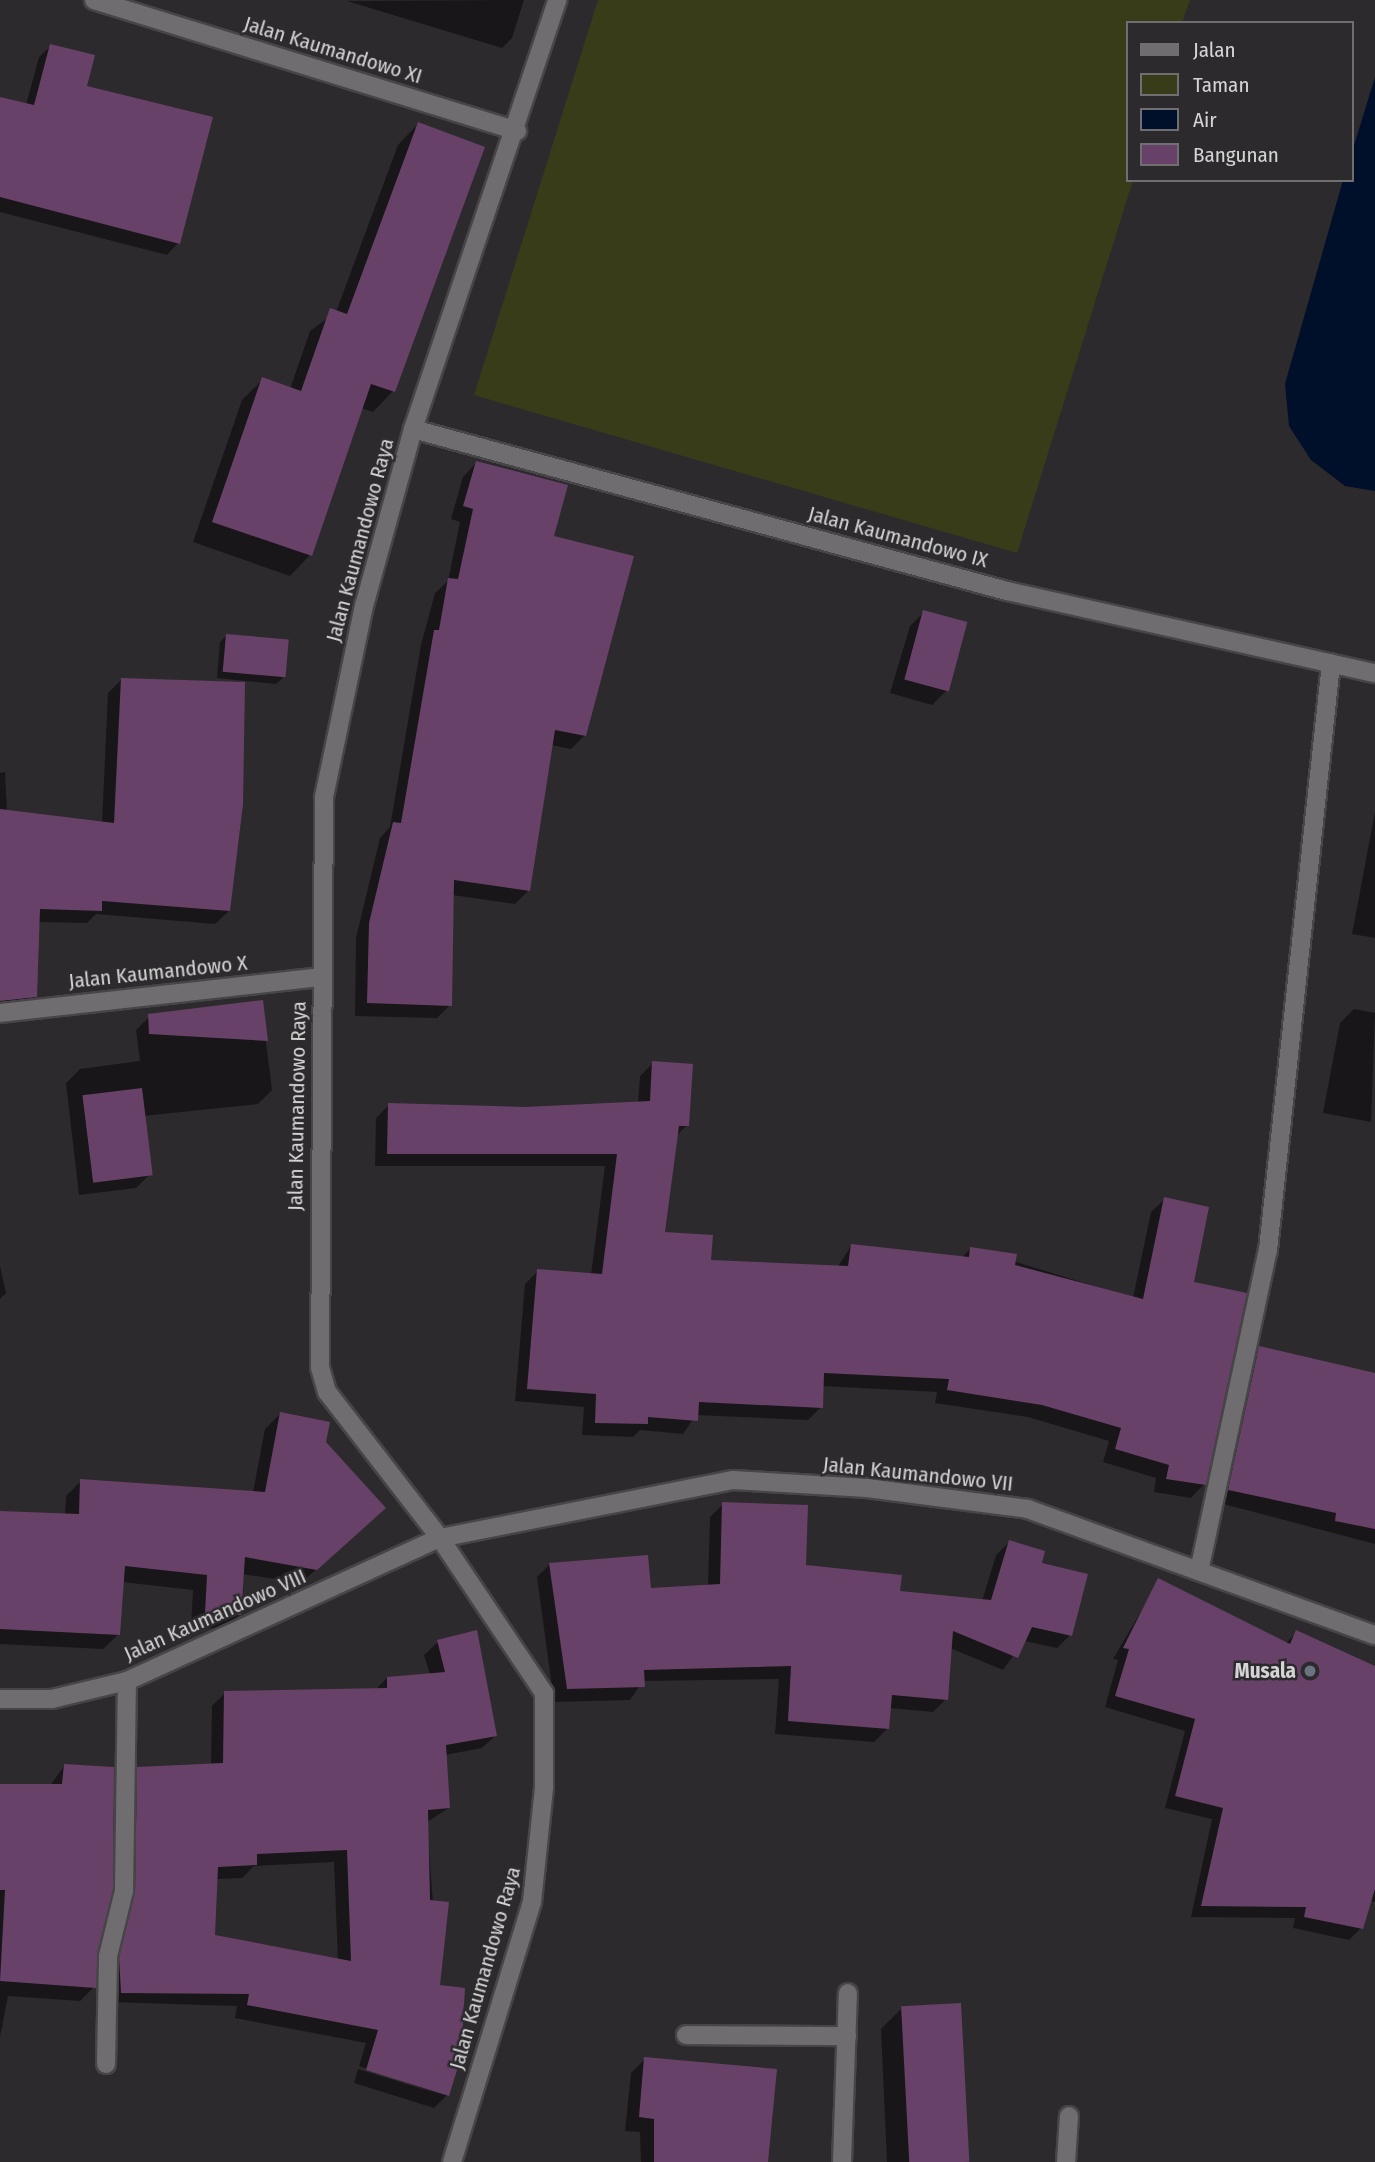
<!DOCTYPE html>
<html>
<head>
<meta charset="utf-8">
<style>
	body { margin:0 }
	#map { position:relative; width:1375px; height:2162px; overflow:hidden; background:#2d2a2d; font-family:"Fira Sans Condensed",sans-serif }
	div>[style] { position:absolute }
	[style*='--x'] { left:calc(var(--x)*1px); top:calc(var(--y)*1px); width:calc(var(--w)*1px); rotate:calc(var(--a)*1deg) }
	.green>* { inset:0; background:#393c19 }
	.water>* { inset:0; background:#000f2a }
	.shadow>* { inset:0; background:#0007 }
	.building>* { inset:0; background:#684169; transform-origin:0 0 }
	.roads { filter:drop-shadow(2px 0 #474547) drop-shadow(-2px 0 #474547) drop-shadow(0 2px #474547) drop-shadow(0 -2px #474547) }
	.minor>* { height:18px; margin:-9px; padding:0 9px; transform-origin:9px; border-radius:9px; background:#706d70 }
	.dots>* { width:19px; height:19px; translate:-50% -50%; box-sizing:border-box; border:4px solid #2d2a2d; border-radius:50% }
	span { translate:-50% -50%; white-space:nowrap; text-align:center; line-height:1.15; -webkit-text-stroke:5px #2d2a2d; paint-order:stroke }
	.street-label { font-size:21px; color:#d5d4d5 }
	.poi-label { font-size:21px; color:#d5d4d5; font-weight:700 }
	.right { translate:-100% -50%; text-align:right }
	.legend { position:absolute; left:1126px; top:21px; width:228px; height:161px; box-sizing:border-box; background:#2d2a2d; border:2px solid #706e70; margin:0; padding:9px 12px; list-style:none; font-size:21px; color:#d5d4d5 }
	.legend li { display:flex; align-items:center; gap:14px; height:35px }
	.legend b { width:35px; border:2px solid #706e70 }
</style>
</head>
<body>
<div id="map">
	<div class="green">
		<div style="clip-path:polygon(598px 0,1190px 0,1182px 23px,1128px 23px,1128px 180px,1133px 180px,1017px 553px,474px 395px)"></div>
	</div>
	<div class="water">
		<div style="clip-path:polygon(1375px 77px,1375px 491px,1345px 486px,1311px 460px,1289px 426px,1285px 384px,1343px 180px,1352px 180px,1352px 152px)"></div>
	</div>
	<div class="shadow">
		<div style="clip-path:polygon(524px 0,512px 38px,502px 48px,347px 1px)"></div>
		<div style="clip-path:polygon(51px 46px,178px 243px,167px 255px,0 212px,0 99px,26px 105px,39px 57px)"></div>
		<div style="clip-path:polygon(418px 124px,393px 391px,373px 412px,361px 408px,310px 555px,290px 576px,193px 542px,242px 400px,263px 379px,290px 389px,310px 331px,336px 312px,398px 145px)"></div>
		<div style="clip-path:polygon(476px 463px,552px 537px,585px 735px,571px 749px,551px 745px,528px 891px,515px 904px,452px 895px,450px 1005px,437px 1018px,355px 1016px,356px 938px,380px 838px,390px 827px,421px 645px,435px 593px,448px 581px,460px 522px,451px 519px,463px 477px)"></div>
		<div style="clip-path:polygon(924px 612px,946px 691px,932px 705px,890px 693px,910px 626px)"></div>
		<div style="clip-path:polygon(227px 635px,283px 678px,276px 684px,217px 678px,220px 642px)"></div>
		<div style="clip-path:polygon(122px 679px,229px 911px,215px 924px,96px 914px,87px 923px,38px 922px,35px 997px,22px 1010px,0 1013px,0 773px,5px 772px,7px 812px,102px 823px,108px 693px)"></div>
		<div style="clip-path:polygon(1375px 812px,1375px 938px,1352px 934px)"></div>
		<div style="clip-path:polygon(261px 1002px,272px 1090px,258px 1104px,143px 1116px,150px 1174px,136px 1188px,79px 1195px,66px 1083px,80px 1069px,140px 1061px,136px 1030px,150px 1016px)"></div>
		<div style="clip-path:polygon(1354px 1009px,1375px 1013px,1371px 1122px,1323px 1113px,1340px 1023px)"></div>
		<div style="clip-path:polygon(653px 1063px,687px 1125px,676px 1136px,663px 1234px,709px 1262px,837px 1268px,851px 1246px,961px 1258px,971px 1248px,1133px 1298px,1151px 1212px,1165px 1199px,1192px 1283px,1204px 1484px,1191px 1498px,1154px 1492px,1156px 1478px,1103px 1462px,1109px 1441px,1028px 1417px,935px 1403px,937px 1392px,822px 1386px,821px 1407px,808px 1420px,696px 1415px,683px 1434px,640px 1430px,633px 1437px,582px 1435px,584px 1407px,515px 1401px,525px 1284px,538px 1271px,591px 1275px,605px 1166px,375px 1166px,376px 1118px,389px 1105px,525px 1109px,638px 1103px,640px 1076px)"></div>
		<div style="clip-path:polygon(0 1266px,6px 1293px,0 1299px)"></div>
		<div style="clip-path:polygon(1259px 1348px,1375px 1437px,1375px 1544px,1216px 1502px,1247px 1361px)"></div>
		<div style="clip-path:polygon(280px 1414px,324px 1443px,368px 1523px,301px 1583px,242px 1574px,240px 1614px,225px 1629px,191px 1627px,193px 1590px,122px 1582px,119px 1634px,103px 1649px,0 1644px,0 1513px,65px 1515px,66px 1496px,81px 1481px,253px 1492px,265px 1429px)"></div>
		<div style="clip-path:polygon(723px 1504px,804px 1566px,898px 1593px,982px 1601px,996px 1555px,1009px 1542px,1040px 1564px,1070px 1635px,1057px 1648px,1024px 1641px,1003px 1670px,950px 1648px,946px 1699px,933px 1712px,889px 1708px,887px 1729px,874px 1742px,775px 1734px,779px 1679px,643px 1681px,630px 1700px,554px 1702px,537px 1577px,550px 1564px,649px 1590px,708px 1586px,710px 1517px)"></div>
		<div style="clip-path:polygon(1159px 1581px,1286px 1643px,1297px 1632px,1375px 1725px,1375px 1902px,1367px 1900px,1361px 1928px,1349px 1940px,1293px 1928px,1295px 1918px,1191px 1917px,1212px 1819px,1165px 1808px,1185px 1731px,1105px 1707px,1118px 1660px,1113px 1659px)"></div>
		<div style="clip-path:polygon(evenodd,438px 1642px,496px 1735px,482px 1748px,445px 1755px,449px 1808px,427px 1822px,447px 2095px,434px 2108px,354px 2083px,358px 2069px,442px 2095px,359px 2066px,366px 2043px,235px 2018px,237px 2006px,108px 2002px,123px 1906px,125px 1782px,138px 1768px,211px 1765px,212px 1706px,225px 1693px,375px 1690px,387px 1678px,430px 1675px,424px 1655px,438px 1642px,334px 1862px,338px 1961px,214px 1936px,216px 1879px,242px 1878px,254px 1866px,334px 1862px)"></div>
		<div style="clip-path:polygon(64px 1766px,94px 1987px,80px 2001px,8px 1996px,0 2037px,0 1786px,50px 1786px)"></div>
		<div style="clip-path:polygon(902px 2008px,966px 2162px,887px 2162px,881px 2029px)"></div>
		<div style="clip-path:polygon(645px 2059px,767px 2162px,641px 2162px,640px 2132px,625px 2131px,631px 2073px)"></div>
	</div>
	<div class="building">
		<div style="clip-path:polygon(50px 44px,95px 55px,87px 86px,213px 117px,180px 244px,0 197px,0 97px,34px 105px)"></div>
		<div style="clip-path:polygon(418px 122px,485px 147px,395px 392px,371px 384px,312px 556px,212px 522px,262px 377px,301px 391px,330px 308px,347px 314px)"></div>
		<div style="clip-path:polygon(476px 461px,568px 485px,554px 536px,634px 556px,586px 736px,555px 730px,530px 891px,454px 880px,452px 1006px,367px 1003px,369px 923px,393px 822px,401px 823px,434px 630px,439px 630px,448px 578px,458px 579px,473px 509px,463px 506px)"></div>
		<div style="left:923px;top:610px;width:46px;height:72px;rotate:15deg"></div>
		<div style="left:226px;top:634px;width:63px;height:38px;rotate:5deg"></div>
		<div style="clip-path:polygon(121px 678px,245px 682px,243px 804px,230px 911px,102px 901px,102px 911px,40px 909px,37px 997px,0 1001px,0 809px,114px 823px)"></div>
		<div style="clip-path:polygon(263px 1000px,268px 1041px,149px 1034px,148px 1014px)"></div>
		<div style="clip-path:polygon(652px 1061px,693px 1064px,689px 1126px,679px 1126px,665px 1232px,713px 1235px,711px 1260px,848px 1266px,851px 1244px,969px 1257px,970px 1247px,1017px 1254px,1015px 1265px,1143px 1299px,1164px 1197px,1209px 1207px,1194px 1282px,1247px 1293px,1206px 1485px,1166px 1479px,1169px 1465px,1115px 1449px,1121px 1428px,1042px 1405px,947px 1390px,949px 1379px,824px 1373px,823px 1408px,699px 1402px,698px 1421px,648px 1417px,648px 1424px,595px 1423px,596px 1394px,527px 1389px,537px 1269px,602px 1274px,617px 1154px,387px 1154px,388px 1103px,525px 1107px,650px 1101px)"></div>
		<div style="left:142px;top:1088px;width:88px;height:60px;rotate:83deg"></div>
		<div style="clip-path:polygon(1259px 1346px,1375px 1373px,1375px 1529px,1335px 1521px,1336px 1513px,1228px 1490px)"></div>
		<div style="clip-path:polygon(280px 1412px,330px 1422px,326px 1442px,386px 1508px,317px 1570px,245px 1557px,241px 1615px,205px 1613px,207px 1575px,125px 1566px,120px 1635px,0 1629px,0 1511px,79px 1514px,80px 1479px,265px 1492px)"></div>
		<div style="clip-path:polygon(722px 1502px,808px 1505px,806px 1565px,902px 1575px,900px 1591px,991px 1600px,1009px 1540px,1045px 1551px,1042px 1563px,1088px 1574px,1072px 1636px,1032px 1627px,1018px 1658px,953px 1631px,948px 1700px,892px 1695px,889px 1729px,788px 1721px,791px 1666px,644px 1670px,645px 1687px,567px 1689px,549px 1563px,648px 1555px,651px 1588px,720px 1584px)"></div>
		<div style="clip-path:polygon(1158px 1578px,1290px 1644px,1296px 1630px,1375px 1666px,1375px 1889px,1363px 1929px,1304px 1917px,1306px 1907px,1201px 1906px,1223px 1808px,1175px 1796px,1195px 1719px,1115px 1696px,1129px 1649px,1123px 1648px)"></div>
		<div style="clip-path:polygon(evenodd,477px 1630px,497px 1736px,446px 1745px,450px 1808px,428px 1810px,430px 1900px,449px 1902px,440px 1985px,465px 1988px,461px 2057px,449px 2096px,366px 2070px,378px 2030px,247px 2005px,249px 1994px,121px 1993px,119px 1957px,135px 1891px,137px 1767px,223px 1763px,224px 1691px,387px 1688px,387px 1677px,445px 1672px,437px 1640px,477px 1630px,347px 1850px,351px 1961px,215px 1935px,218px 1867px,257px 1865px,257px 1854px,347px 1850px)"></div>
		<div style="clip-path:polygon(64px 1764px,114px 1767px,113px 1890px,96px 1988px,0 1981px,5px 1890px,0 1890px,0 1784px,62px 1784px)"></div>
		<div style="left:961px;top:2003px;width:159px;height:60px;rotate:87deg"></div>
		<div style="clip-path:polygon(644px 2057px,777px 2069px,768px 2162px,654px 2162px,654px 2119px,639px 2117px)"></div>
	</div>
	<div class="roads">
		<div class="minor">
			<div style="--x:94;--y:0;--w:443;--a:17.2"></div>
			<div style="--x:413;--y:429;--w:616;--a:15.26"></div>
			<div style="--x:1007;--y:591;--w:377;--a:12.6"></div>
			<div style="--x:0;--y:1013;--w:324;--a:-6.4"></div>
			<div style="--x:1199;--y:1571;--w:328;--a:-77.9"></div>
			<div style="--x:1268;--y:1250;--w:590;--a:-83.87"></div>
			<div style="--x:0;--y:1699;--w:52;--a:0"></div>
			<div style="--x:52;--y:1699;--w:77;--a:-13.5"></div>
			<div style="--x:127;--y:1681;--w:344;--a:-24.6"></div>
			<div style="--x:440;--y:1538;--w:299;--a:-11.2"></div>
			<div style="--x:733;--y:1480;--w:134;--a:3.4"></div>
			<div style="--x:867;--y:1488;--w:162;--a:7.4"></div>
			<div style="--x:1028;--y:1509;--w:369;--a:20"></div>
			<div style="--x:686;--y:2035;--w:161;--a:0.4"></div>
			<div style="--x:106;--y:2064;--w:108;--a:-88.9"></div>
			<div style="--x:108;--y:1956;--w:67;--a:-76.2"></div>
			<div style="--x:124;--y:1891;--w:210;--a:-89.2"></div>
			<div style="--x:452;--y:2162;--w:272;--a:-72.9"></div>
			<div style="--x:532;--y:1902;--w:116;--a:-84"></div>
			<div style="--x:544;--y:1787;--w:94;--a:-90"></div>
			<div style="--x:544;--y:1693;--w:187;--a:-123.9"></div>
			<div style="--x:440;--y:1538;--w:185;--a:-127.7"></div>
			<div style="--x:327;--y:1392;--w:25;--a:-106"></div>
			<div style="--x:320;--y:1368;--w:571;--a:-89.6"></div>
			<div style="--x:324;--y:797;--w:195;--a:-78.2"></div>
			<div style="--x:364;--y:606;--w:184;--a:-74.5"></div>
			<div style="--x:413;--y:429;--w:453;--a:-71.4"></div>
			<div style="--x:842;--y:2162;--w:169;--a:-88"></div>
			<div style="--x:1066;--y:2162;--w:46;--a:-86.3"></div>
		</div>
	</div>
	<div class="dots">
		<div style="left:1310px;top:1671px;background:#6b7280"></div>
	</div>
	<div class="street-label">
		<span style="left:333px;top:50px;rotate:17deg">Jalan Kaumandowo XI</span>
		<span style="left:898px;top:537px;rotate:15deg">Jalan Kaumandowo IX</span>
		<span style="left:360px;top:540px;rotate:-75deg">Jalan Kaumandowo Raya</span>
		<span style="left:158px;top:972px;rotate:-6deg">Jalan Kaumandowo X</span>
		<span style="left:297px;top:1106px;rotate:-89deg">Jalan Kaumandowo Raya</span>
		<span style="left:918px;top:1474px;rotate:6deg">Jalan Kaumandowo VII</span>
		<span style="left:215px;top:1615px;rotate:-24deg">Jalan Kaumandowo VIII</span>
		<span style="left:485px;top:1968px;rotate:-74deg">Jalan Kaumandowo Raya</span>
	</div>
	<div class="poi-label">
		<span class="right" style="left:1296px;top:1671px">Musala</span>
	</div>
	<ul class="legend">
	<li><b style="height:9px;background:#706d70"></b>Jalan</li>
	<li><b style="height:19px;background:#393c19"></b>Taman</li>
	<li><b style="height:19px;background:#000f2a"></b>Air</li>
	<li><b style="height:19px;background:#684169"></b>Bangunan</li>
	</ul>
</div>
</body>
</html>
